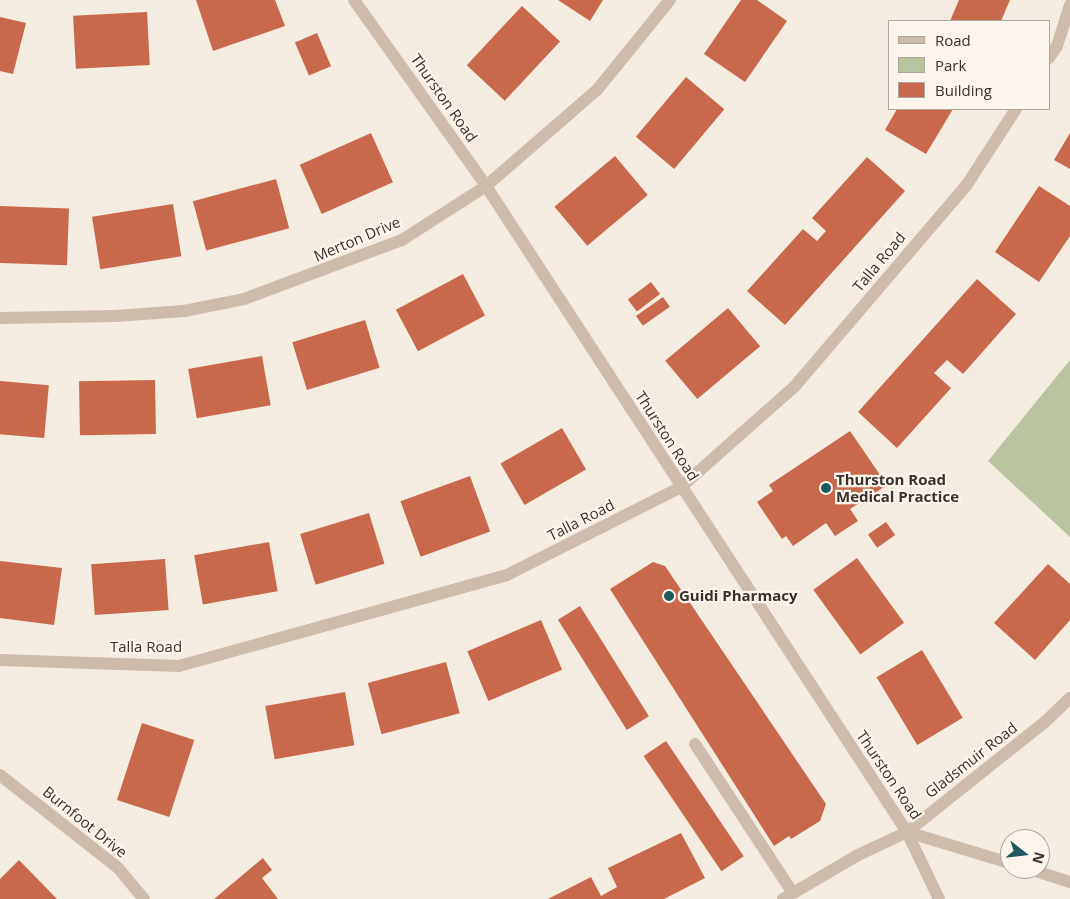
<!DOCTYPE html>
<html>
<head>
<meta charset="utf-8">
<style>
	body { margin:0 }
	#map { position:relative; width:1070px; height:899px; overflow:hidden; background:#f4ebe1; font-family:"Open Sans",sans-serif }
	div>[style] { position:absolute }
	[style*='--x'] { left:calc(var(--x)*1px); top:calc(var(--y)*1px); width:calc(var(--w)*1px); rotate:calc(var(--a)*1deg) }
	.green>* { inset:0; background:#b8c4a0 }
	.building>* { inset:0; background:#c8694b; transform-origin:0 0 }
	.lane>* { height:12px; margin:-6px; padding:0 6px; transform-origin:6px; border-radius:6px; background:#cdbbac }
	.street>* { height:12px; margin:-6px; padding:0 6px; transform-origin:6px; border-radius:6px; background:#cdbbac }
	.dots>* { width:14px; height:14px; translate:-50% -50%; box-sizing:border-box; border:2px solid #fbf5ee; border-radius:50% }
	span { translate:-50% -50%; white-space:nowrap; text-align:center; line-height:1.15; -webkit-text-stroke:4.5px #fbf5ee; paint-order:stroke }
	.street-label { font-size:15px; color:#3b302b }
	.poi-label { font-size:15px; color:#3b302b; font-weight:700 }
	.left { translate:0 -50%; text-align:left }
	.legend { position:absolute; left:888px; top:20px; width:162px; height:90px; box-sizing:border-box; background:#fbf5ee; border:1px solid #aea6a0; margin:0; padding:6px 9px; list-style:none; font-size:15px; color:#3b302b }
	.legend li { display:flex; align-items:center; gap:10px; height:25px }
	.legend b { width:25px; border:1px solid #aea6a0 }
	.north { position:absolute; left:1000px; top:829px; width:50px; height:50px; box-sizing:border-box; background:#fbf5ee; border:1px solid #aea6a0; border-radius:50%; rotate:106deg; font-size:14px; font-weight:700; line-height:20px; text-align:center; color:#3b302b }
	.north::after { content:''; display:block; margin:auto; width:18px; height:22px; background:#1f5a5e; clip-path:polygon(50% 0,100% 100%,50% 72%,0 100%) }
</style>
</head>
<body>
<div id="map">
	<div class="green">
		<div style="clip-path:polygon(1070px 360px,1070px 537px,988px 461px)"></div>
	</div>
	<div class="building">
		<div style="clip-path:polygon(196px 0,275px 0,285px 26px,213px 51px)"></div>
		<div style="clip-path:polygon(558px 0,603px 0,590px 21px)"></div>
		<div style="clip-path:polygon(741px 0,757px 0,787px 21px,745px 82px,704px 54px)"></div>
		<div style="clip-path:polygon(959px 0,1010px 0,1001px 21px,950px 21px)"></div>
		<div style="left:522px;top:6px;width:52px;height:81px;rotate:43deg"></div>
		<div style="left:147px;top:12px;width:53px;height:74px;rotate:87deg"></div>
		<div style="clip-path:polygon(0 17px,26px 23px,13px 74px,0 71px)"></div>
		<div style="left:317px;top:33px;width:36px;height:24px;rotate:67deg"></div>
		<div style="left:686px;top:77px;width:50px;height:78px;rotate:40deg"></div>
		<div style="clip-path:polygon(897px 109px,953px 109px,926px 154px,885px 130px)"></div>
		<div style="left:371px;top:133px;width:54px;height:78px;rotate:66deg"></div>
		<div style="clip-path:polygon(1070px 133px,1070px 169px,1054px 160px)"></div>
		<div style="left:615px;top:156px;width:51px;height:79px;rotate:50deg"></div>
		<div style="clip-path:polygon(867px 157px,905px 191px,785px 325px,747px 291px,803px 229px,817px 241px,826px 231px,812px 218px)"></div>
		<div style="left:276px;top:179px;width:51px;height:86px;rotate:75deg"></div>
		<div style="clip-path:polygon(1039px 186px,1070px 206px,1070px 236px,1039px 282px,995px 252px)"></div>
		<div style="left:173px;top:204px;width:53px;height:82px;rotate:81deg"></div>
		<div style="left:0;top:206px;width:69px;height:57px;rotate:2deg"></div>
		<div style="left:463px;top:274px;width:47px;height:76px;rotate:62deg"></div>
		<div style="clip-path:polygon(977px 279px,1016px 314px,963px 374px,947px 360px,934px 373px,951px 388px,897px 448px,858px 412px)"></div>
		<div style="left:651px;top:282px;width:15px;height:29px;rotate:53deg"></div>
		<div style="left:663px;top:297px;width:12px;height:33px;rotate:55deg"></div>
		<div style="left:728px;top:308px;width:50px;height:82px;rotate:50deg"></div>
		<div style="left:365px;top:320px;width:50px;height:76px;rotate:73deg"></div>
		<div style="left:262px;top:356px;width:50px;height:75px;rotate:80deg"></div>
		<div style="left:155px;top:380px;width:54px;height:76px;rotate:89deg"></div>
		<div style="left:0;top:381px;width:49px;height:53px;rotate:5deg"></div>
		<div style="left:562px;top:428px;width:48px;height:71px;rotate:60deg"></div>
		<div style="clip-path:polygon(850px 431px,887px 485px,850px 509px,858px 521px,835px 536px,826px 523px,793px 546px,786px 536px,782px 539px,757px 502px,773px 491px,769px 485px)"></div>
		<div style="left:470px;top:476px;width:59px;height:74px;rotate:70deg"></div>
		<div style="left:369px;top:513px;width:53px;height:72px;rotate:73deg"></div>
		<div style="left:886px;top:522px;width:16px;height:22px;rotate:55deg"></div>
		<div style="left:269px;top:542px;width:50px;height:76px;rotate:80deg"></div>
		<div style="left:857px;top:558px;width:80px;height:54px;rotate:54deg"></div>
		<div style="left:165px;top:559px;width:51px;height:74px;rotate:86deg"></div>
		<div style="clip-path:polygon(0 561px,62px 568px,54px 625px,0 618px)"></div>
		<div style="clip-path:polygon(653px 562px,665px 566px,826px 804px,820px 821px,791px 839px,789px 836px,774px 846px,610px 589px)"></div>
		<div style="clip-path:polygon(1048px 564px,1070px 584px,1070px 620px,1035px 660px,994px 623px)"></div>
		<div style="left:580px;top:606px;width:130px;height:26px;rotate:58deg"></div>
		<div style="left:541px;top:620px;width:54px;height:80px;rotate:67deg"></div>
		<div style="left:922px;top:650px;width:79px;height:53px;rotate:59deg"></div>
		<div style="left:446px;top:662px;width:53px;height:81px;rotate:75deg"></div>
		<div style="left:345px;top:692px;width:54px;height:81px;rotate:80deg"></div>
		<div style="left:142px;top:723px;width:55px;height:81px;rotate:18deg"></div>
		<div style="left:666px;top:741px;width:139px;height:27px;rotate:56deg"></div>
		<div style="clip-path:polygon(681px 833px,705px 878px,664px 899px,548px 899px,591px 877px,601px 896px,617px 887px,608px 868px)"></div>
		<div style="clip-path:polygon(263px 858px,272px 870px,262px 878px,278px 899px,214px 899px)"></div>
		<div style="clip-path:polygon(19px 860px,57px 899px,0 899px,0 879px)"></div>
	</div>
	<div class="lane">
		<div style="--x:695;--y:744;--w:178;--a:56.7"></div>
	</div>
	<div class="street">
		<div style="--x:354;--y:0;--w:228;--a:54.6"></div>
		<div style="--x:486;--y:186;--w:771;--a:56.91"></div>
		<div style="--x:907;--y:832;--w:74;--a:64.5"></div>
		<div style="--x:1049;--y:58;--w:14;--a:-56"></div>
		<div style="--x:1057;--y:46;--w:43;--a:-72.4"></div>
		<div style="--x:0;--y:318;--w:115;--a:-1"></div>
		<div style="--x:115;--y:316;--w:69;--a:-4.1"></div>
		<div style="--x:184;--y:311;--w:61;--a:-11.3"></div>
		<div style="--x:244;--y:299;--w:169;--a:-20.5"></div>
		<div style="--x:402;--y:240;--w:100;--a:-32.7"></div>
		<div style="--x:486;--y:186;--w:147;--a:-40.9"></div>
		<div style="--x:597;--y:90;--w:116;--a:-51"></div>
		<div style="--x:0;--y:660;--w:179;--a:1.9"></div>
		<div style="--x:179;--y:666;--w:340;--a:-15.5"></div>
		<div style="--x:507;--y:575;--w:195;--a:-26.8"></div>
		<div style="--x:681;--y:487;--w:152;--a:-41.5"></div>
		<div style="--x:795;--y:386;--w:263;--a:-49.5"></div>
		<div style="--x:966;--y:186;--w:92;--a:-57"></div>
		<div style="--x:0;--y:775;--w:150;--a:38.2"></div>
		<div style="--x:118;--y:868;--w:40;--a:50"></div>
		<div style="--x:907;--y:832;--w:108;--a:16.8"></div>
		<div style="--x:1029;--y:869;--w:43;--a:17.6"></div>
		<div style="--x:783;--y:899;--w:87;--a:-30.4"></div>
		<div style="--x:858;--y:855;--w:54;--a:-25.1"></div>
		<div style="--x:907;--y:832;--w:176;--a:-38.6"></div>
		<div style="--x:1045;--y:722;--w:35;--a:-44"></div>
	</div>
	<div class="dots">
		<div style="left:826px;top:488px;background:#1f5a5e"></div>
		<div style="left:669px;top:596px;background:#1f5a5e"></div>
	</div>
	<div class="street-label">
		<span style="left:444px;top:98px;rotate:55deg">Thurston Road</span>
		<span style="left:357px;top:239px;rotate:-23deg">Merton Drive</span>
		<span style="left:879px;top:262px;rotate:-50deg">Talla Road</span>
		<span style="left:667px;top:436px;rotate:57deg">Thurston Road</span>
		<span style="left:581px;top:520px;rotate:-27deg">Talla Road</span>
		<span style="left:146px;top:647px">Talla Road</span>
		<span style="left:971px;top:760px;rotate:-38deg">Gladsmuir Road</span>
		<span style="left:889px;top:775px;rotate:56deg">Thurston Road</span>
		<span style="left:85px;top:822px;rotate:39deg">Burnfoot Drive</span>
	</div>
	<div class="poi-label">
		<span class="left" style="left:836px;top:488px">Thurston Road<br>Medical Practice</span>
		<span class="left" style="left:679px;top:596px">Guidi Pharmacy</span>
	</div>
	<ul class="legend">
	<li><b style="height:6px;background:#cdbbac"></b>Road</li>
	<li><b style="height:14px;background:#b8c4a0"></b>Park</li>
	<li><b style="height:14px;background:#c8694b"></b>Building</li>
	</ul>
	<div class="north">N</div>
</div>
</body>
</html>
